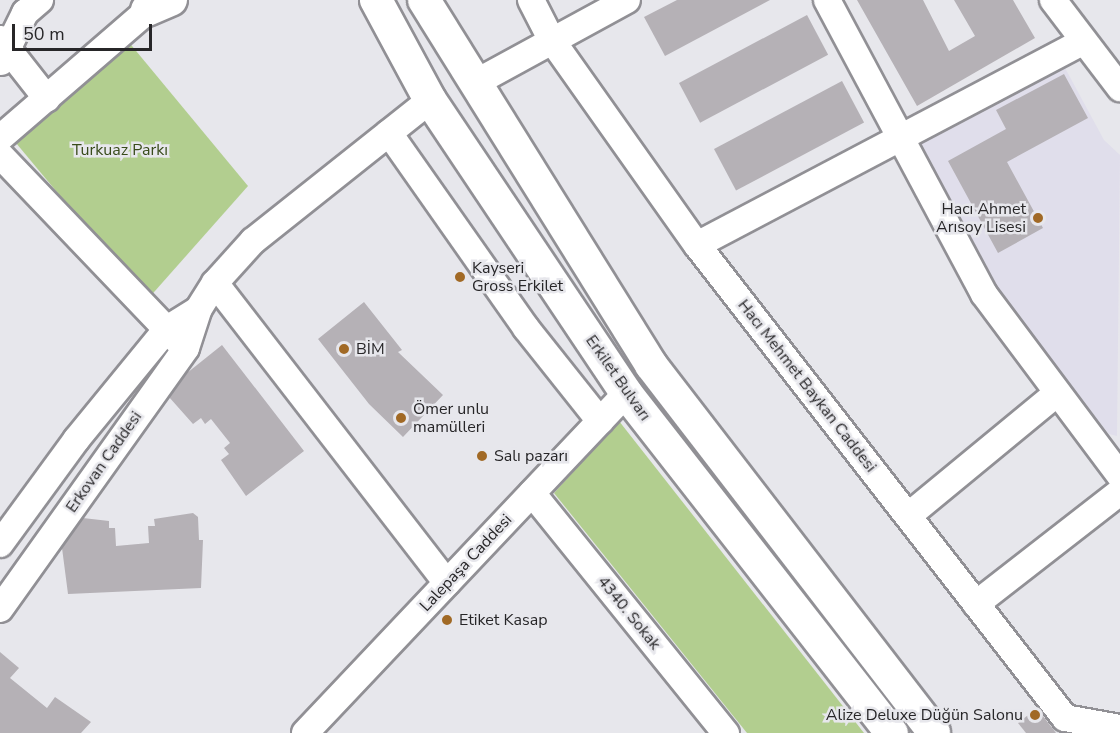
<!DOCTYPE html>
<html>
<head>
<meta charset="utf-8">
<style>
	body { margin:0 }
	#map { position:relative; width:1120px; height:733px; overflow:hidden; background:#e7e7ec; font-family:"Nunito Sans",sans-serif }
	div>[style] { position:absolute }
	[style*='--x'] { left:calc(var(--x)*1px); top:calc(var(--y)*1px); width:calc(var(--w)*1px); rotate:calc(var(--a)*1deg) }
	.built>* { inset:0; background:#e0deeb }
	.green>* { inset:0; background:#b2ce8f }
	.building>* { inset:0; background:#b5b1b6; transform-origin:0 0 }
	.roads { filter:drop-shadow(2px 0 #919095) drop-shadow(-2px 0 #919095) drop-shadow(0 2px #919095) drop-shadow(0 -2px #919095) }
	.minor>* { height:26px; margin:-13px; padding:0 13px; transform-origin:13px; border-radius:13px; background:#fff }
	.major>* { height:32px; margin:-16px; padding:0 16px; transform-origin:16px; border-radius:16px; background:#fff }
	.dots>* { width:16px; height:16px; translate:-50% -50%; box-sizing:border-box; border:3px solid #e7e7ec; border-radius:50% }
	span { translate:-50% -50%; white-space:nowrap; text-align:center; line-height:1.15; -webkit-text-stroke:5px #e7e7ec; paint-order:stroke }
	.park-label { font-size:16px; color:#384b1a }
	.poi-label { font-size:16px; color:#272628 }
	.right { translate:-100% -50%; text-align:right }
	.left { translate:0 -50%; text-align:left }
	.street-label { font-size:16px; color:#272628 }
	.scale { position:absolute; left:12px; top:24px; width:140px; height:27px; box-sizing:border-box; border:3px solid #272628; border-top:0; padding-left:8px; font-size:18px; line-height:21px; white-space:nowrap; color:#272628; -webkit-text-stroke:4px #e7e7ec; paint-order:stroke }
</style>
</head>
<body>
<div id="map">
	<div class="built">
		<div style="clip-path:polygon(1064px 66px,1104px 140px,1120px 155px,1117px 436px,1109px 434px,988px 281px,917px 146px)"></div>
	</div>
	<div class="green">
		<div style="clip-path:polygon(127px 40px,248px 186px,147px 300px,16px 143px)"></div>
		<div style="clip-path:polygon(619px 421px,864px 733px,747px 733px,554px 493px)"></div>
	</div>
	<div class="building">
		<div style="clip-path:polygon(677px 0,770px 0,665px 56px,644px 17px)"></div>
		<div style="clip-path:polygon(857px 0,923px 0,949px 51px,975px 36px,954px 0,1013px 0,1035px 38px,917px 106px)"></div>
		<div style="left:807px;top:15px;width:45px;height:145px;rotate:62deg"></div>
		<div style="clip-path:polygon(1064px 74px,1088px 118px,1007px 162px,1043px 228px,998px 253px,948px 161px,1006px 129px,996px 110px)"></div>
		<div style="left:842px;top:81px;width:47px;height:145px;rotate:62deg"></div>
		<div style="clip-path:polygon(364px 302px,402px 350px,398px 352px,443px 395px,403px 437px,369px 404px,318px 339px)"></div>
		<div style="clip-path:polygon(222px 345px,304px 451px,246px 496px,221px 460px,229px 454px,224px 448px,230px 443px,211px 419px,205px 424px,201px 418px,193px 424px,169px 397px,187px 373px)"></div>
		<div style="clip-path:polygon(193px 513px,198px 517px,199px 540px,203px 540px,201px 588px,68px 594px,62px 548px,83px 518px,109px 521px,109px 528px,115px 528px,116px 546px,149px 543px,148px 526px,155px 526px,154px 519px)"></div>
		<div style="clip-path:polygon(0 652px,19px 668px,10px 678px,47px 708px,55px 697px,91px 722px,81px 733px,0 733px)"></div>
		<div style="clip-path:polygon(1037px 708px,1056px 733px,1026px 733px,1018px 723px)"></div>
	</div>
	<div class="roads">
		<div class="minor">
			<div style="--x:531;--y:0;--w:44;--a:62.9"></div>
			<div style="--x:551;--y:39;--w:252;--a:54.7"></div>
			<div style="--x:697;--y:245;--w:599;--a:52.12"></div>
			<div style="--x:1065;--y:718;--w:56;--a:10.3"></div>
			<div style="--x:827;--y:0;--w:333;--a:61.9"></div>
			<div style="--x:984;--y:294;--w:227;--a:53.2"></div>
			<div style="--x:1053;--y:0;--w:111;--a:52.7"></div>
			<div style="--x:0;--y:39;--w:76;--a:51.9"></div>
			<div style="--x:1;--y:62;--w:55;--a:-63.9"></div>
			<div style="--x:25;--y:13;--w:20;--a:-41"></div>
			<div style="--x:475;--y:83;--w:173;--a:-28.6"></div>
			<div style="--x:389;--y:133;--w:238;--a:54.9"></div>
			<div style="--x:526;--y:328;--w:119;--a:51.5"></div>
			<div style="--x:0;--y:138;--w:211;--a:-40.8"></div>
			<div style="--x:0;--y:155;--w:257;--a:46.3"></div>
			<div style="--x:697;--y:245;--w:437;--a:-27.8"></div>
			<div style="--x:215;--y:283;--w:379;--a:52.3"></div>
			<div style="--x:532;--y:493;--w:309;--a:51.1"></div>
			<div style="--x:908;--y:516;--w:193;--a:-39.5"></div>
			<div style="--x:0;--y:544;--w:129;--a:-53.8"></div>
			<div style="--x:76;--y:440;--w:144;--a:-50.7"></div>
			<div style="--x:167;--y:329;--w:36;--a:-32"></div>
			<div style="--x:976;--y:604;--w:182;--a:-37.9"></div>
			<div style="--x:0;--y:609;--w:320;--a:-54.5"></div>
			<div style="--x:186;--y:348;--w:40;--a:-72"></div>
			<div style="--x:198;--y:310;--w:32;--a:-58"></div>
			<div style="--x:215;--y:283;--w:57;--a:-47.9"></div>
			<div style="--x:253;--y:241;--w:226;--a:-38.5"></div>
			<div style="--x:305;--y:733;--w:468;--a:-46.6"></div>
		</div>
		<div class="major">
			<div style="--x:376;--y:0;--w:114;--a:61.6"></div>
			<div style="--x:430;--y:100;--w:353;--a:56.2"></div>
			<div style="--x:626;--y:393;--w:432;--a:52"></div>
			<div style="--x:424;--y:0;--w:430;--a:58.1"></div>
			<div style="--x:651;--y:365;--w:464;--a:52.4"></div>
			<div style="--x:147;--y:10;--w:26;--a:-23"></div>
		</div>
	</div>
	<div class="dots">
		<div style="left:1038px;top:218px;background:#a16925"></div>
		<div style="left:460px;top:277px;background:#a16925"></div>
		<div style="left:344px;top:349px;background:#a16925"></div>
		<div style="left:401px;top:418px;background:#a16925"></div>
		<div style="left:482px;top:456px;background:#a16925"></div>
		<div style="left:447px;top:620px;background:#a16925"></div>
		<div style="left:1035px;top:715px;background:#a16925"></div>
	</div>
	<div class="park-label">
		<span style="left:120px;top:150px">Turkuaz Parkı</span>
	</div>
	<div class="poi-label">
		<span class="right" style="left:1026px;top:218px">Hacı Ahmet<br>Arısoy Lisesi</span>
		<span class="left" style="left:472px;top:277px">Kayseri<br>Gross Erkilet</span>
		<span class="left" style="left:356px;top:349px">BİM</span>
		<span class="left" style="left:413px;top:418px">Ömer unlu<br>mamülleri</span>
		<span class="left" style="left:494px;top:456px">Salı pazarı</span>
		<span class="left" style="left:459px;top:620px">Etiket Kasap</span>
		<span class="right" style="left:1023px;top:715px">Alize Deluxe Düğün Salonu</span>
	</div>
	<div class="street-label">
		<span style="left:618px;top:378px;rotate:55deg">Erkilet Bulvarı</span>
		<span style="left:807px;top:386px;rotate:52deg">Hacı Mehmet Baykan Caddesi</span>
		<span style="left:104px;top:462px;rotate:-55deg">Erkovan Caddesi</span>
		<span style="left:466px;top:563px;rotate:-47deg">Lalepaşa Caddesi</span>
		<span style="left:629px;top:613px;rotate:51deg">4340. Sokak</span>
	</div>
	<div class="scale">50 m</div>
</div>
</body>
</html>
